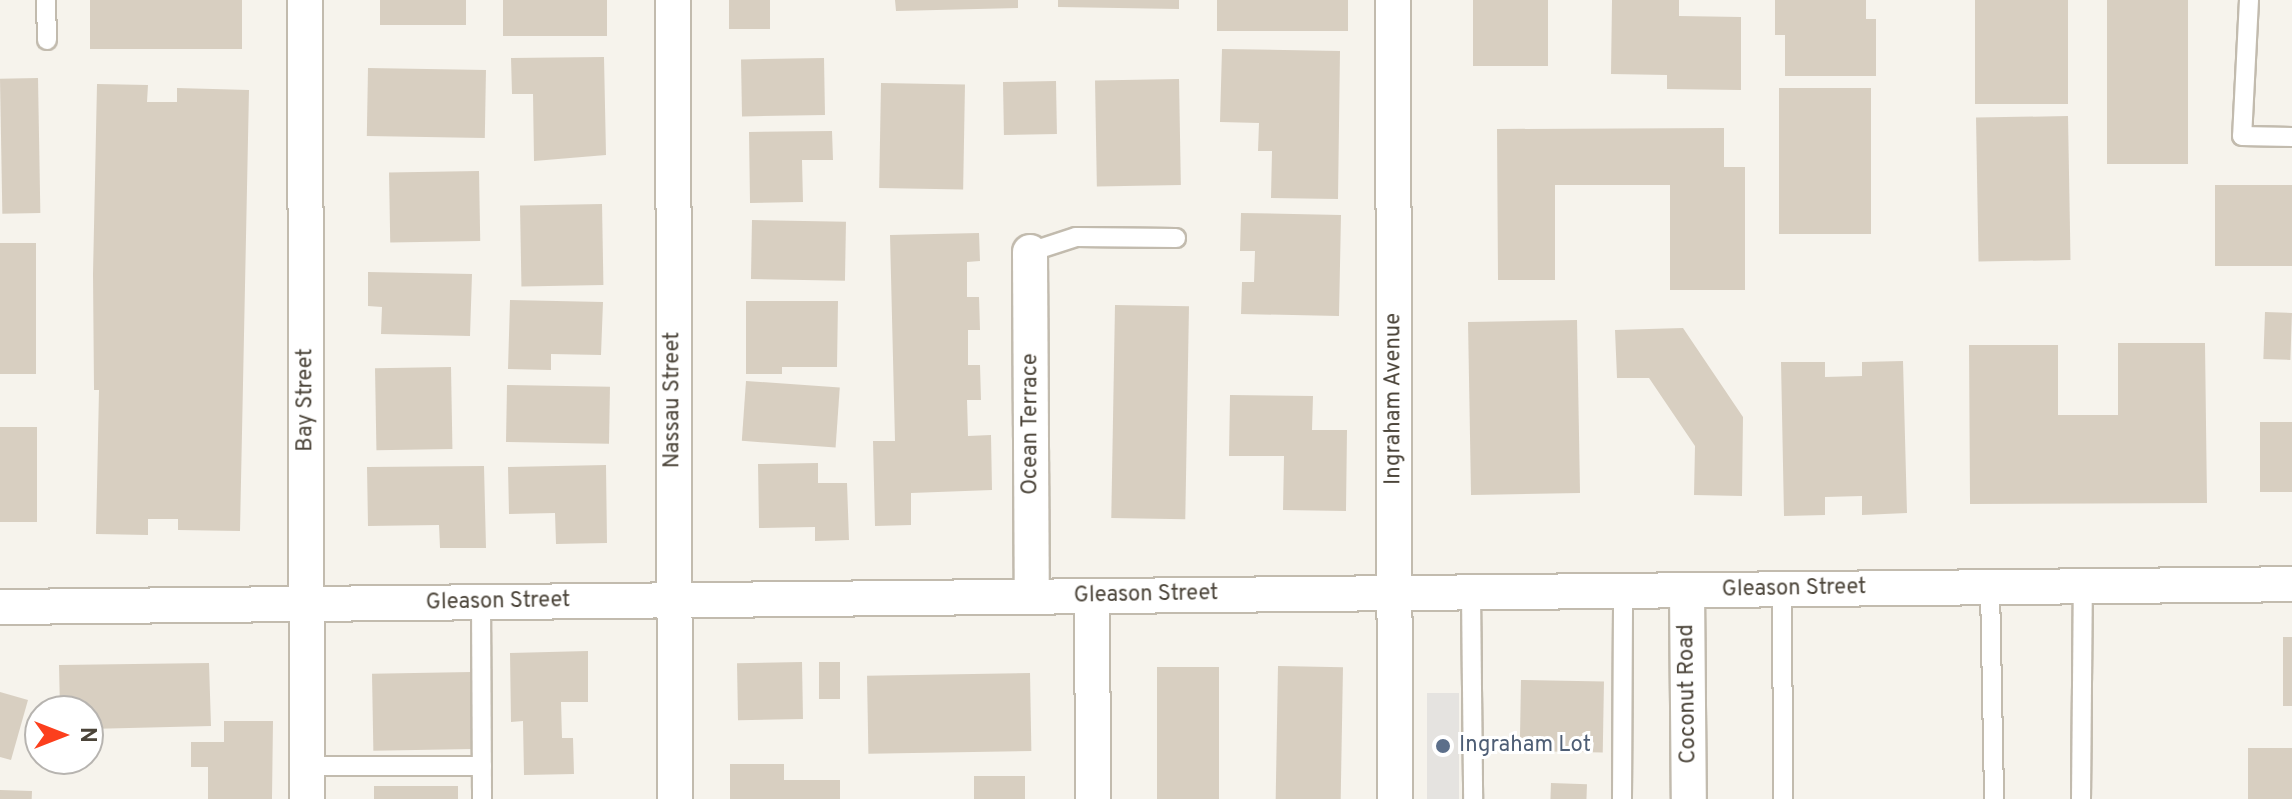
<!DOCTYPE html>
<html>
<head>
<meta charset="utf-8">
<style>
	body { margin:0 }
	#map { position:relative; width:2292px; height:799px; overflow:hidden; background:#f6f3ec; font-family:Overpass,sans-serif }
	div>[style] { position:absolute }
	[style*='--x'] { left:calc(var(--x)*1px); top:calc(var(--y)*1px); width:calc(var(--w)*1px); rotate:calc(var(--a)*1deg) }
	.parking>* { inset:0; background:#e5e3e0; transform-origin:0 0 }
	.building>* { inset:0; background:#d8cfc1; transform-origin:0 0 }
	.roads { filter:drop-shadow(2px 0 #c2bbae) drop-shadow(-2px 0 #c2bbae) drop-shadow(0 2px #c2bbae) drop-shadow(0 -2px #c2bbae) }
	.service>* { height:18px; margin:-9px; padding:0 9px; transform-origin:9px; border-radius:9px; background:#fff }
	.minor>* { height:34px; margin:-17px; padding:0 17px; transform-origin:17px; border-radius:17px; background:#fff }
	.dots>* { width:22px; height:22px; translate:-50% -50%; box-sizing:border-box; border:4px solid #fff; border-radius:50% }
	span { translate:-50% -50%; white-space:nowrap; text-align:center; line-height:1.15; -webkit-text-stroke:6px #fff; paint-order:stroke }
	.street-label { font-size:22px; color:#4b4439 }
	.service-label { font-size:22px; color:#4e5e75 }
	.left { translate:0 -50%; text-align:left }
	.north { position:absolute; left:24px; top:695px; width:80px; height:80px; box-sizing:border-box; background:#fff; border:2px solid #b7b4b0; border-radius:50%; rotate:90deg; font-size:22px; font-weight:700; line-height:32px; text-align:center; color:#4b4439 }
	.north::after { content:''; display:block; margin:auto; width:28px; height:36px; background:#fc3f1d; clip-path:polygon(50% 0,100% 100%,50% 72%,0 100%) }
</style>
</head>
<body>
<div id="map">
	<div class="parking">
		<div style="left:1427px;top:693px;width:32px;height:106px"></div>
	</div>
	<div class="building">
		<div style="left:90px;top:0;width:152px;height:49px"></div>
		<div style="left:380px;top:0;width:86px;height:25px"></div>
		<div style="left:503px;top:0;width:104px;height:36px"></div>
		<div style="left:729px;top:0;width:41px;height:29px"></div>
		<div style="clip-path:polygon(895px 0,1018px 0,1018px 8px,896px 11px)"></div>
		<div style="clip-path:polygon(1058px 0,1179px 0,1179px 9px,1058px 7px)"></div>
		<div style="left:1217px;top:0;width:131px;height:31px"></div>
		<div style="left:1473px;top:0;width:75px;height:66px"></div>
		<div style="clip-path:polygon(1612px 0,1679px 0,1679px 16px,1741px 17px,1741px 90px,1667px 89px,1667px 75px,1611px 74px)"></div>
		<div style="clip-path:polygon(1775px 0,1866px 0,1866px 19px,1876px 19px,1876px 76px,1785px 76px,1785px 35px,1775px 35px)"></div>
		<div style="left:1975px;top:0;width:93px;height:104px"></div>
		<div style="left:2107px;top:0;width:81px;height:164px"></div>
		<div style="clip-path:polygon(1222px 49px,1340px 51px,1338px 199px,1271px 198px,1272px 151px,1258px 151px,1259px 123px,1220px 122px)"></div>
		<div style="clip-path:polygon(604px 57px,606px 155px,534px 161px,533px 94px,512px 94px,511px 58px)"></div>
		<div style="left:824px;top:58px;width:57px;height:83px;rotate:89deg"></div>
		<div style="left:368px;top:68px;width:118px;height:68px;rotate:1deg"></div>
		<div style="left:38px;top:78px;width:135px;height:38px;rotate:89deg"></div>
		<div style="left:1179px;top:79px;width:106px;height:84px;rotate:89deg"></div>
		<div style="left:1056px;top:81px;width:53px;height:53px;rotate:89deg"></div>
		<div style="left:881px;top:83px;width:84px;height:105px;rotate:1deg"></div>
		<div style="clip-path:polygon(97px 84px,148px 85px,147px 102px,177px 102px,177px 88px,249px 90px,240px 531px,178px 530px,178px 519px,148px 519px,148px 535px,96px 534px,99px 390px,94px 390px,93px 274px)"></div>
		<div style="left:1871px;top:88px;width:146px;height:92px;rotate:90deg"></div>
		<div style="left:2068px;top:116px;width:144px;height:92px;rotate:89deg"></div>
		<div style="clip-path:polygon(1724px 128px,1724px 167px,1745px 167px,1745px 290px,1670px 290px,1670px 185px,1555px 185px,1555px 280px,1498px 280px,1497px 129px)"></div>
		<div style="clip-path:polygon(832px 131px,833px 160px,802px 160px,803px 202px,750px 203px,749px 132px)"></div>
		<div style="left:479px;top:171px;width:70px;height:90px;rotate:89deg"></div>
		<div style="left:2292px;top:185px;width:81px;height:77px;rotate:90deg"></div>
		<div style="left:602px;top:204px;width:81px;height:82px;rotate:89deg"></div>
		<div style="clip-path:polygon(1241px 213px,1341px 215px,1339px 316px,1241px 314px,1242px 282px,1254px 282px,1255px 251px,1240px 251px)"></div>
		<div style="left:752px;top:220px;width:94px;height:59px;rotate:1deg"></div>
		<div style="clip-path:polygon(979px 233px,980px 261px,967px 262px,967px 297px,979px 297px,980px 330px,968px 330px,968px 365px,980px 365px,981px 400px,967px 400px,968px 436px,991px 435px,992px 490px,911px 493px,911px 525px,875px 526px,873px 441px,895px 441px,890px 235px)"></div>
		<div style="left:36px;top:243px;width:131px;height:36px;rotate:90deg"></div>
		<div style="clip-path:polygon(368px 272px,472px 274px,470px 336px,381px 334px,382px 307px,368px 306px)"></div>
		<div style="clip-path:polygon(510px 300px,603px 302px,601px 355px,551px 354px,551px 370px,508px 369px)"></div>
		<div style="clip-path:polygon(746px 301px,838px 301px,837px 367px,782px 367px,782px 374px,746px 374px)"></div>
		<div style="left:1115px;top:305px;width:74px;height:213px;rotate:1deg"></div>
		<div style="left:2265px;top:312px;width:27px;height:47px;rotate:2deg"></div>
		<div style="left:1577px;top:320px;width:173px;height:109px;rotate:89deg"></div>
		<div style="clip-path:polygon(1683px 328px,1743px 417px,1742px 496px,1694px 495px,1695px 446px,1649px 378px,1617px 378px,1615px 330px)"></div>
		<div style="clip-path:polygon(2118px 343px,2205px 343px,2207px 503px,1970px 504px,1969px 345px,2058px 345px,2058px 415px,2118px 415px)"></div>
		<div style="clip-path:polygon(1903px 361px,1907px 513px,1862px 515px,1862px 496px,1825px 497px,1825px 515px,1784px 516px,1781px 362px,1825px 362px,1825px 377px,1862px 376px,1862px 362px)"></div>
		<div style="left:451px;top:367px;width:82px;height:76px;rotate:89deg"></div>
		<div style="left:746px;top:381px;width:94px;height:60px;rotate:4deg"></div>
		<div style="left:507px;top:385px;width:103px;height:57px;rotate:1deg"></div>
		<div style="clip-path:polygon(1230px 395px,1313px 396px,1312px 430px,1347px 430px,1346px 511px,1283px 510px,1284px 456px,1229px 456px)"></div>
		<div style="left:2260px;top:422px;width:32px;height:70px"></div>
		<div style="left:37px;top:427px;width:95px;height:37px;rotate:90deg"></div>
		<div style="clip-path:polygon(818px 463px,818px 483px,847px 483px,849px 540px,815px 541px,815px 527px,759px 528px,758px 464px)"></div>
		<div style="clip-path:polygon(606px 465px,607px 543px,556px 544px,555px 513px,509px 514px,508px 467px)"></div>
		<div style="clip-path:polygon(484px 466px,486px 548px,440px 548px,439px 525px,368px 526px,367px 467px)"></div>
		<div style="left:2283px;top:637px;width:9px;height:69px"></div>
		<div style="clip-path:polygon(588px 651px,588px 702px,561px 702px,562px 738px,573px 738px,574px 774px,524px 775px,523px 721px,511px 722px,510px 653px)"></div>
		<div style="left:802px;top:662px;width:57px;height:65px;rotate:89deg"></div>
		<div style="left:819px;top:662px;width:21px;height:37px"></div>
		<div style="clip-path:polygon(209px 663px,211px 726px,88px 729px,88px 711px,60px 711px,59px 665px)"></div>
		<div style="left:1278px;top:666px;width:65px;height:133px;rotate:1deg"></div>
		<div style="left:1157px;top:667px;width:62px;height:132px"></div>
		<div style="left:471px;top:672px;width:77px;height:99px;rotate:89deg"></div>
		<div style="left:1030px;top:673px;width:78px;height:163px;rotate:89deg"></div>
		<div style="left:1521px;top:680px;width:83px;height:71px;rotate:1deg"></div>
		<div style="clip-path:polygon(0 692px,28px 700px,11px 760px,0 757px)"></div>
		<div style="clip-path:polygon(224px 721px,273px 721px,272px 799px,208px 799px,208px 767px,191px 767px,191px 742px,224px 742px)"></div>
		<div style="left:2248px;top:748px;width:44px;height:51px"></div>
		<div style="clip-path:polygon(730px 764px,784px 764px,784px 780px,840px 780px,840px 799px,730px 799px)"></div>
		<div style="left:1025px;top:776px;width:23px;height:51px;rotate:90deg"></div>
		<div style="left:1551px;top:783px;width:36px;height:16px;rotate:2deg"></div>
		<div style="left:374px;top:786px;width:84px;height:13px"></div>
		<div style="left:0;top:790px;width:32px;height:9px;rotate:2deg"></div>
	</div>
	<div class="roads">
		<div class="service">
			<div style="--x:46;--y:0;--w:40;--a:88.6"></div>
			<div style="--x:2249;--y:0;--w:136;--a:92.9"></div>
			<div style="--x:2242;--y:136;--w:50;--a:1.1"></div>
			<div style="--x:1030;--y:252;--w:48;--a:-18.1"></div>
			<div style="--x:1076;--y:237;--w:100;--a:0.6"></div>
			<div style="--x:1990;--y:587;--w:212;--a:88.9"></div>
			<div style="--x:1782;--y:589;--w:210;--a:89.7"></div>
			<div style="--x:1471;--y:592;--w:207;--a:89.4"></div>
			<div style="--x:481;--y:602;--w:197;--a:89.7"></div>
			<div style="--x:306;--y:766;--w:176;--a:0"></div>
			<div style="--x:1622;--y:799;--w:209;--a:-89.7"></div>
			<div style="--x:2081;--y:799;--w:213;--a:-89.5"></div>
		</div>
		<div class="minor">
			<div style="--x:305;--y:0;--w:799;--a:89.86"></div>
			<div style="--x:673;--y:0;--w:799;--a:89.86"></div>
			<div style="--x:1393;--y:0;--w:799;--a:89.86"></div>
			<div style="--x:1030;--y:252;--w:345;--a:89.7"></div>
			<div style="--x:1687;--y:590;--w:209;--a:89.5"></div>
			<div style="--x:1092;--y:596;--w:203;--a:89.7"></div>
			<div style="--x:0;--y:607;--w:2292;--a:-0.57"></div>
		</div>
	</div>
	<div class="dots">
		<div style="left:1443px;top:746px;background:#5c6f8a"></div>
	</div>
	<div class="street-label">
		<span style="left:1394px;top:399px;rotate:-90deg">Ingraham Avenue</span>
		<span style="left:306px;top:400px;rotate:-90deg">Bay Street</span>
		<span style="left:673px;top:400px;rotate:-90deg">Nassau Street</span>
		<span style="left:1031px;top:424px;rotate:-90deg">Ocean Terrace</span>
		<span style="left:1794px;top:589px;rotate:-1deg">Gleason Street</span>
		<span style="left:1146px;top:595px;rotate:-1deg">Gleason Street</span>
		<span style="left:498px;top:602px;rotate:-1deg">Gleason Street</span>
		<span style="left:1688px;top:694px;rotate:-91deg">Coconut Road</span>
	</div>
	<div class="service-label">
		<span class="left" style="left:1459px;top:746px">Ingraham Lot</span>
	</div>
	<div class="north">N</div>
</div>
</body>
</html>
